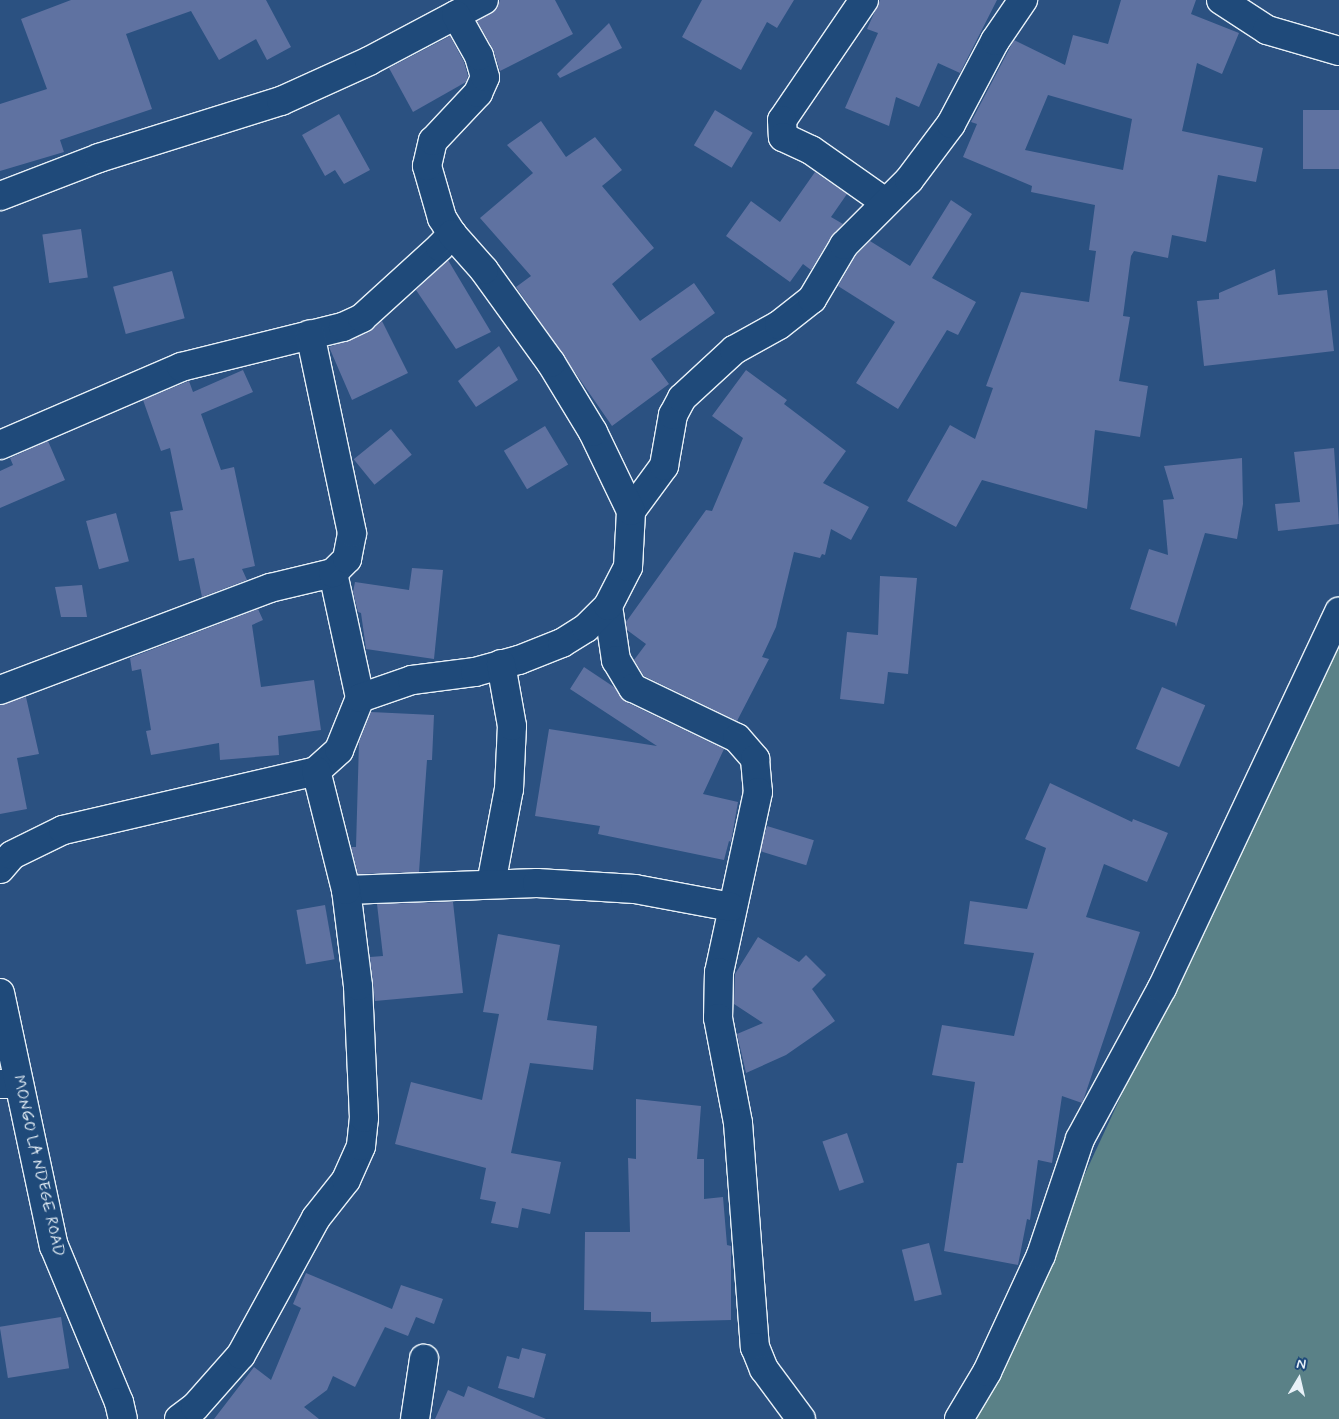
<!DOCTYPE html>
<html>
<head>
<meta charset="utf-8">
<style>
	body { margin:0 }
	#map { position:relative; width:1339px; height:1419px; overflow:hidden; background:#2b5181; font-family:Mynerve,sans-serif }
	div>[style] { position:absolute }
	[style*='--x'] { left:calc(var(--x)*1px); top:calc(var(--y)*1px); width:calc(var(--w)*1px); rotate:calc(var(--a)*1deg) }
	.green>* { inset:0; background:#5a8187 }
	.building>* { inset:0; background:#5f72a1; transform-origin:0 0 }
	.roads { filter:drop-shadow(1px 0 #e8f1f8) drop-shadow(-1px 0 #e8f1f8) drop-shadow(0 1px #e8f1f8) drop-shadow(0 -1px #e8f1f8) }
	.minor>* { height:28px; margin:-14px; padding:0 14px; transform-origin:14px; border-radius:14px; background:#1f4a7a }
	.tertiary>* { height:28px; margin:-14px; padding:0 14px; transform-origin:14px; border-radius:14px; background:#1f4a7a }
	span { translate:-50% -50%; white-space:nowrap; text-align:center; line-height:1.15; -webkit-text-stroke:4px #1f4a7a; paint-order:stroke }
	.street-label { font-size:16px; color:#e8f1f8 }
	.north { position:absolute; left:1274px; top:1354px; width:50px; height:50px; -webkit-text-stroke:4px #1f4a7a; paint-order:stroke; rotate:9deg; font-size:14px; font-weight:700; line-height:20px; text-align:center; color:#e8f1f8 }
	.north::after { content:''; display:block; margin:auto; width:18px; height:22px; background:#e8f1f8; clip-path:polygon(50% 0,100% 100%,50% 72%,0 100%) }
</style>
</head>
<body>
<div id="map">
	<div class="green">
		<div style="clip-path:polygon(1339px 627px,1339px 1419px,971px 1419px)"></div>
	</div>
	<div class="building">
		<div style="clip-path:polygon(71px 0,266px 0,291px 47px,267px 60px,256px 39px,219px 60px,191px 11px,126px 34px,152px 109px,60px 140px,64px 152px,0 171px,0 104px,47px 89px,21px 19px)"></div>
		<div style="clip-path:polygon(500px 0,555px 0,573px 34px,500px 71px,493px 49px,477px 21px,497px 9px)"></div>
		<div style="clip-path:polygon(702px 0,794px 0,777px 28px,767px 22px,741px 70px,682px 37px)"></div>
		<div style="clip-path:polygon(880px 0,997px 0,960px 73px,938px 63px,919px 107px,896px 97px,889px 126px,845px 108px,878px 33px,867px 29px)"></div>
		<div style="clip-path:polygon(evenodd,1121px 0,1196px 0,1191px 14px,1239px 33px,1222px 74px,1197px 63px,1182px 131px,1263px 148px,1256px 182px,1218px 175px,1206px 242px,1172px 235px,1168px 258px,1134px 251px,1131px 256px,1123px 316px,1130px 317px,1119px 381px,1148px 386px,1140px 437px,1095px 430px,1087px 509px,982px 480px,956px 527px,907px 501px,950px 425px,975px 439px,993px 388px,986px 386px,1021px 292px,1089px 302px,1096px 251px,1089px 250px,1095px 205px,1031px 192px,1032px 186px,963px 157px,977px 124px,971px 122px,1014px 40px,1065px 65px,1073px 35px,1108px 44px,1121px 0,1048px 95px,1132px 119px,1123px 170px,1025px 150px,1048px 95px)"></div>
		<div style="clip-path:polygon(609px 23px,622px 48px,560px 78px,557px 74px)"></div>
		<div style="clip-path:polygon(450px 36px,464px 62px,468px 76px,466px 82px,413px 112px,389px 68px)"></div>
		<div style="left:715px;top:110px;width:44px;height:41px;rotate:31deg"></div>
		<div style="left:1303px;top:110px;width:36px;height:59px"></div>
		<div style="clip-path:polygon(339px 114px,370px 170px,344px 184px,335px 170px,325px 176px,302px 135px)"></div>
		<div style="clip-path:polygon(541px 121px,566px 157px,595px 137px,622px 170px,602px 186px,654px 248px,612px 284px,640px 321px,694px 283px,715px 313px,651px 359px,669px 384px,612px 426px,516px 287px,531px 276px,480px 218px,533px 173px,507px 145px)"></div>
		<div style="clip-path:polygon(815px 172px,847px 194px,831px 217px,843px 224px,831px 237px,811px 270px,803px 264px,790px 282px,726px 236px,751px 201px,780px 222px)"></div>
		<div style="clip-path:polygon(951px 200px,972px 214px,932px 278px,976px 302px,958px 335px,947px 330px,898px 409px,856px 383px,895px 322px,838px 286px,856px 255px,870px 241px,910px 266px)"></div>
		<div style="left:81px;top:229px;width:49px;height:39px;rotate:82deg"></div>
		<div style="clip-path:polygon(448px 260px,491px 332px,456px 349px,416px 290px)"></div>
		<div style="clip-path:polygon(1275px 269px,1278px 295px,1327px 290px,1334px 351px,1204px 366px,1197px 301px,1219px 299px,1219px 293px)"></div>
		<div style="left:172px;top:271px;width:49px;height:61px;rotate:75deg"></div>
		<div style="clip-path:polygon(382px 321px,408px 373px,352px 400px,329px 347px,369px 332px)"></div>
		<div style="clip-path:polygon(499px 346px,518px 380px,476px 407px,458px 381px)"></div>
		<div style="clip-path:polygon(243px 370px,253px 392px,201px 414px,221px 470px,234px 467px,255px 566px,242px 569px,247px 580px,202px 597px,194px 558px,179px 561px,170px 512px,183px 510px,170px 448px,161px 451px,143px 400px,189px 381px,193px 392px)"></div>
		<div style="clip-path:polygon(746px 370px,787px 400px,784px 404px,846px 451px,823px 483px,869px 507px,851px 540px,831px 529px,825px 555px,822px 554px,820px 558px,794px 552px,776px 627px,762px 657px,769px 659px,737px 721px,644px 676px,634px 660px,646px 644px,627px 630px,626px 622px,706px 510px,712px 511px,743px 438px,712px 416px)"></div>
		<div style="left:545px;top:426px;width:45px;height:48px;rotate:59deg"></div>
		<div style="left:391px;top:429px;width:33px;height:48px;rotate:51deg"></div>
		<div style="clip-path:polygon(48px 441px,65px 480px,0 508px,0 471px,13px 465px,10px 458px)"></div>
		<div style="clip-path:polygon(1334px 448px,1339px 524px,1278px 531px,1275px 504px,1300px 502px,1294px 452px)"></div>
		<div style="clip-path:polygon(1242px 458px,1243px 504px,1237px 539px,1205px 533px,1176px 627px,1175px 623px,1130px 609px,1149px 549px,1168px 555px,1163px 500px,1174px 499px,1164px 466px)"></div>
		<div style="left:116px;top:513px;width:50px;height:31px;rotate:75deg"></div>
		<div style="clip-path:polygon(412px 568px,443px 570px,434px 659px,366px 649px,361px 613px,358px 612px,353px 592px,355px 582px,409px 590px)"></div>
		<div style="clip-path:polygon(880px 576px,917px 578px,908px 674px,888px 672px,884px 704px,840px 699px,847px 632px,878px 635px)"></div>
		<div style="clip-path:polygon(82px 585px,87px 617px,61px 617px,55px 587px)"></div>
		<div style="clip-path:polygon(258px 609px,263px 620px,252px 625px,261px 687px,314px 680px,321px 730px,278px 736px,279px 755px,220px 760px,219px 743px,151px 755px,146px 731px,151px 730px,141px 669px,132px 671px,130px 658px)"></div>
		<div style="clip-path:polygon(584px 667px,614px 687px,626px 702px,724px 749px,703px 794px,738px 802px,731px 842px,729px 841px,724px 860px,598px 834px,600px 826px,535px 816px,549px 729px,657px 746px,570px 689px)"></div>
		<div style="left:1162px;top:687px;width:47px;height:67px;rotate:23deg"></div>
		<div style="clip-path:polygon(26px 697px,39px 754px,17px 758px,27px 809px,0 814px,0 705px)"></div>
		<div style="clip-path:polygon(371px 712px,434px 715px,432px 760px,427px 760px,419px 872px,358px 874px,351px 847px,356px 847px,359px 742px)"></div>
		<div style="clip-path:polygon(1050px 783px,1132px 822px,1133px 819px,1168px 833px,1147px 882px,1104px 864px,1086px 917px,1140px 932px,1084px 1098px,1082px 1103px,1062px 1096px,1052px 1163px,1038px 1160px,1030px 1220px,1027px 1219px,1018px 1265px,944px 1251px,957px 1163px,963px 1163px,975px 1082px,932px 1075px,942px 1025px,1014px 1036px,1034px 953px,964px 944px,970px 901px,1027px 909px,1046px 848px,1025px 839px)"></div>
		<div style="left:767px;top:826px;width:49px;height:26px;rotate:17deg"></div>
		<div style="clip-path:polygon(453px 902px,463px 993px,375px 1001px,370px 957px,383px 956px,377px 904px)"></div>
		<div style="left:325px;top:905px;width:55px;height:29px;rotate:80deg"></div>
		<div style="clip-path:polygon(498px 934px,560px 945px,547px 1020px,597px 1026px,593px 1070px,530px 1063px,511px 1153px,561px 1162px,550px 1214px,522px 1208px,518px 1228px,491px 1223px,496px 1202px,480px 1199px,486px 1168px,395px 1144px,411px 1082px,482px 1100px,499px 1014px,483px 1012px)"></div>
		<div style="clip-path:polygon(758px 937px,799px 962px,806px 955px,826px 975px,812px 989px,835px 1021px,786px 1055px,746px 1073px,737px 1034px,763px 1023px,734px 1004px,735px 974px)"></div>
		<div style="clip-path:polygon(636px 1099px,701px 1106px,697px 1159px,704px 1159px,704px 1199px,723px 1197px,727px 1245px,731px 1246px,731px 1320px,651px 1322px,651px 1312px,584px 1310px,585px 1232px,630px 1232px,628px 1158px,636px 1159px)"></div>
		<div style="left:847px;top:1133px;width:52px;height:26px;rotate:71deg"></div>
		<div style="left:929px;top:1243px;width:53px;height:28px;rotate:76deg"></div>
		<div style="clip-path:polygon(306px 1273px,392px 1309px,401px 1285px,443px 1299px,434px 1324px,416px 1317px,408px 1336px,385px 1327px,355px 1387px,333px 1376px,327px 1390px,304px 1407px,319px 1419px,214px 1419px,254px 1367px,271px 1380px,301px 1308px,293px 1304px)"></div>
		<div style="left:61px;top:1317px;width:52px;height:62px;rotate:81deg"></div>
		<div style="clip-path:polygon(522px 1348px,546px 1354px,534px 1398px,498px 1388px,507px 1356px,519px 1359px)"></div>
		<div style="clip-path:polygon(468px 1386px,546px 1419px,435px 1419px,448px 1390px,464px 1397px)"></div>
	</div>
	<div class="roads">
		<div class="minor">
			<div style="--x:864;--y:0;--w:145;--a:124.3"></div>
			<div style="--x:782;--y:120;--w:17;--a:87"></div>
			<div style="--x:783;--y:137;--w:31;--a:25"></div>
			<div style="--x:811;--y:150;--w:90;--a:35.1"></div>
			<div style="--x:1221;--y:0;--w:55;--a:33.1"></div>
			<div style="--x:1267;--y:30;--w:75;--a:16.3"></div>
			<div style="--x:0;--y:196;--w:106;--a:-21"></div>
			<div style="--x:99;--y:158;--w:191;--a:-17.4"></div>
			<div style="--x:281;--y:101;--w:97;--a:-24.4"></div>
			<div style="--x:369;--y:61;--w:130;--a:-27.9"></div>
			<div style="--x:0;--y:445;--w:197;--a:-23.3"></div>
			<div style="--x:181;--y:367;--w:167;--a:-13.9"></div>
			<div style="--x:343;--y:327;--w:21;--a:-25"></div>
			<div style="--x:362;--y:318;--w:105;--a:-42.3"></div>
			<div style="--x:440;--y:247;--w:18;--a:-47"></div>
			<div style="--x:452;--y:234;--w:19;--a:-122"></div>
			<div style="--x:442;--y:218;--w:54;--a:-106.1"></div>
			<div style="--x:427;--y:166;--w:26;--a:-77"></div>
			<div style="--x:433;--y:141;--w:66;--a:-46.8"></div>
			<div style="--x:478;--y:93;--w:17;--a:-66"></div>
			<div style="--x:485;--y:77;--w:22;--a:-106"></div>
			<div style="--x:479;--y:56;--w:47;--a:-119.3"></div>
			<div style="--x:631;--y:511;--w:56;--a:-53.7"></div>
			<div style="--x:664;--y:466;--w:52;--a:-80"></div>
			<div style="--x:673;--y:415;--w:19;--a:-62"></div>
			<div style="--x:682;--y:398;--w:71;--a:-42.7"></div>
			<div style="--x:734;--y:350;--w:51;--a:-29.1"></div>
			<div style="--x:779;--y:325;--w:42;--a:-38.2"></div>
			<div style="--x:812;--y:299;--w:63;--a:-59.3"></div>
			<div style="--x:844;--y:245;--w:92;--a:-45"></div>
			<div style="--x:909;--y:180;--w:70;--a:-53.1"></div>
			<div style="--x:951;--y:124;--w:94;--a:-62.1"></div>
			<div style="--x:995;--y:41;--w:50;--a:-55.7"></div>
			<div style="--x:333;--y:573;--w:128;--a:77.8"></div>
			<div style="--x:608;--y:606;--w:55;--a:81.6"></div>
			<div style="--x:616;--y:660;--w:33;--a:59"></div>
			<div style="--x:633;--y:688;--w:115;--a:25.7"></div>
			<div style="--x:737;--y:738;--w:28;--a:49"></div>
			<div style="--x:755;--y:759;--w:33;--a:85"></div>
			<div style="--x:758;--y:792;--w:184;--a:102.2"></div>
			<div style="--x:719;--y:972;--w:46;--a:91.2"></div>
			<div style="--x:718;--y:1018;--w:107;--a:79.2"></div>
			<div style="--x:738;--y:1123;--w:225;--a:85.7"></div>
			<div style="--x:755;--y:1347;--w:24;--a:68"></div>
			<div style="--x:764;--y:1369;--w:62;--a:53.5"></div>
			<div style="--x:0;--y:690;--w:289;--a:-20.7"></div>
			<div style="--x:270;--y:588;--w:65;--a:-13.4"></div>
			<div style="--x:333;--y:573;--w:20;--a:-45"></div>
			<div style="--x:347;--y:559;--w:26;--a:-79"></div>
			<div style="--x:352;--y:533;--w:203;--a:-101.9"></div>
			<div style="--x:0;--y:869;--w:18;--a:-49"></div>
			<div style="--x:12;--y:855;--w:57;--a:-26.1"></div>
			<div style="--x:63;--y:830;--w:260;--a:-13.1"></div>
			<div style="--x:316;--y:771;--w:31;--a:-42"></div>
			<div style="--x:339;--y:750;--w:56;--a:-68"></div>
			<div style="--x:360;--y:698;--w:55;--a:-19.1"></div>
			<div style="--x:412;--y:680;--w:64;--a:-7.2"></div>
			<div style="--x:475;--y:672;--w:46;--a:-15.3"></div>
			<div style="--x:519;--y:660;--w:46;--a:-21.6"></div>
			<div style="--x:562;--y:643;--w:28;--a:-32"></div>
			<div style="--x:586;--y:628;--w:31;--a:-45"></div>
			<div style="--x:608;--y:606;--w:44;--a:-62.9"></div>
			<div style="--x:628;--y:567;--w:56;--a:-86.9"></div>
			<div style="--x:631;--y:511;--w:88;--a:-115.7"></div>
			<div style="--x:593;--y:432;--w:81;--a:-121.3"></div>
			<div style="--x:551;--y:363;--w:115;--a:-125.8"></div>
			<div style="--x:484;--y:270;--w:48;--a:-131.6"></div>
			<div style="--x:491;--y:884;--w:97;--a:-79.3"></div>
			<div style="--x:509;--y:789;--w:63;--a:-87.3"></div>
			<div style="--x:512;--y:726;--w:63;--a:-100.1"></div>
			<div style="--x:346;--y:890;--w:191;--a:-2.1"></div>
			<div style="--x:537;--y:883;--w:98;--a:3.5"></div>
			<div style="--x:635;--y:889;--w:98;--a:10.6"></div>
			<div style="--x:0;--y:1084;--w:18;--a:0"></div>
			<div style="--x:179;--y:1419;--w:20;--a:-37"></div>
			<div style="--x:195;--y:1407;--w:69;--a:-48.5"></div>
			<div style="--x:241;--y:1355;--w:156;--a:-61.3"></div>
			<div style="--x:316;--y:1218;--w:48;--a:-51.7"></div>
			<div style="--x:346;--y:1180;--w:37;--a:-66"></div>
			<div style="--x:361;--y:1146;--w:28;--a:-84"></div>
			<div style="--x:364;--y:1118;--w:132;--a:-92.6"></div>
			<div style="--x:358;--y:986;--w:97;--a:-97.1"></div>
			<div style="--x:346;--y:890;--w:123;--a:-104.1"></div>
			<div style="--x:415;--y:1419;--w:61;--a:-81.5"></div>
			<div style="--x:959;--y:1419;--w:55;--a:-59.2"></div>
			<div style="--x:987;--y:1372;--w:129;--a:-65.2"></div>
			<div style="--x:1041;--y:1255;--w:122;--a:-71.4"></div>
			<div style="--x:1080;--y:1139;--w:172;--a:-61.5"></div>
			<div style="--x:1162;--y:988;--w:416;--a:-64.8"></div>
		</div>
		<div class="tertiary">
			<div style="--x:0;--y:993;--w:259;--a:78"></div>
			<div style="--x:54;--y:1246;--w:169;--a:67.4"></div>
			<div style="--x:119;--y:1402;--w:17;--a:77"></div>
		</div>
	</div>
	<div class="street-label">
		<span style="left:38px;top:1166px;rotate:77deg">MONGO LA NDEGE ROAD</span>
	</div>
	<div class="north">N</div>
</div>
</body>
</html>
